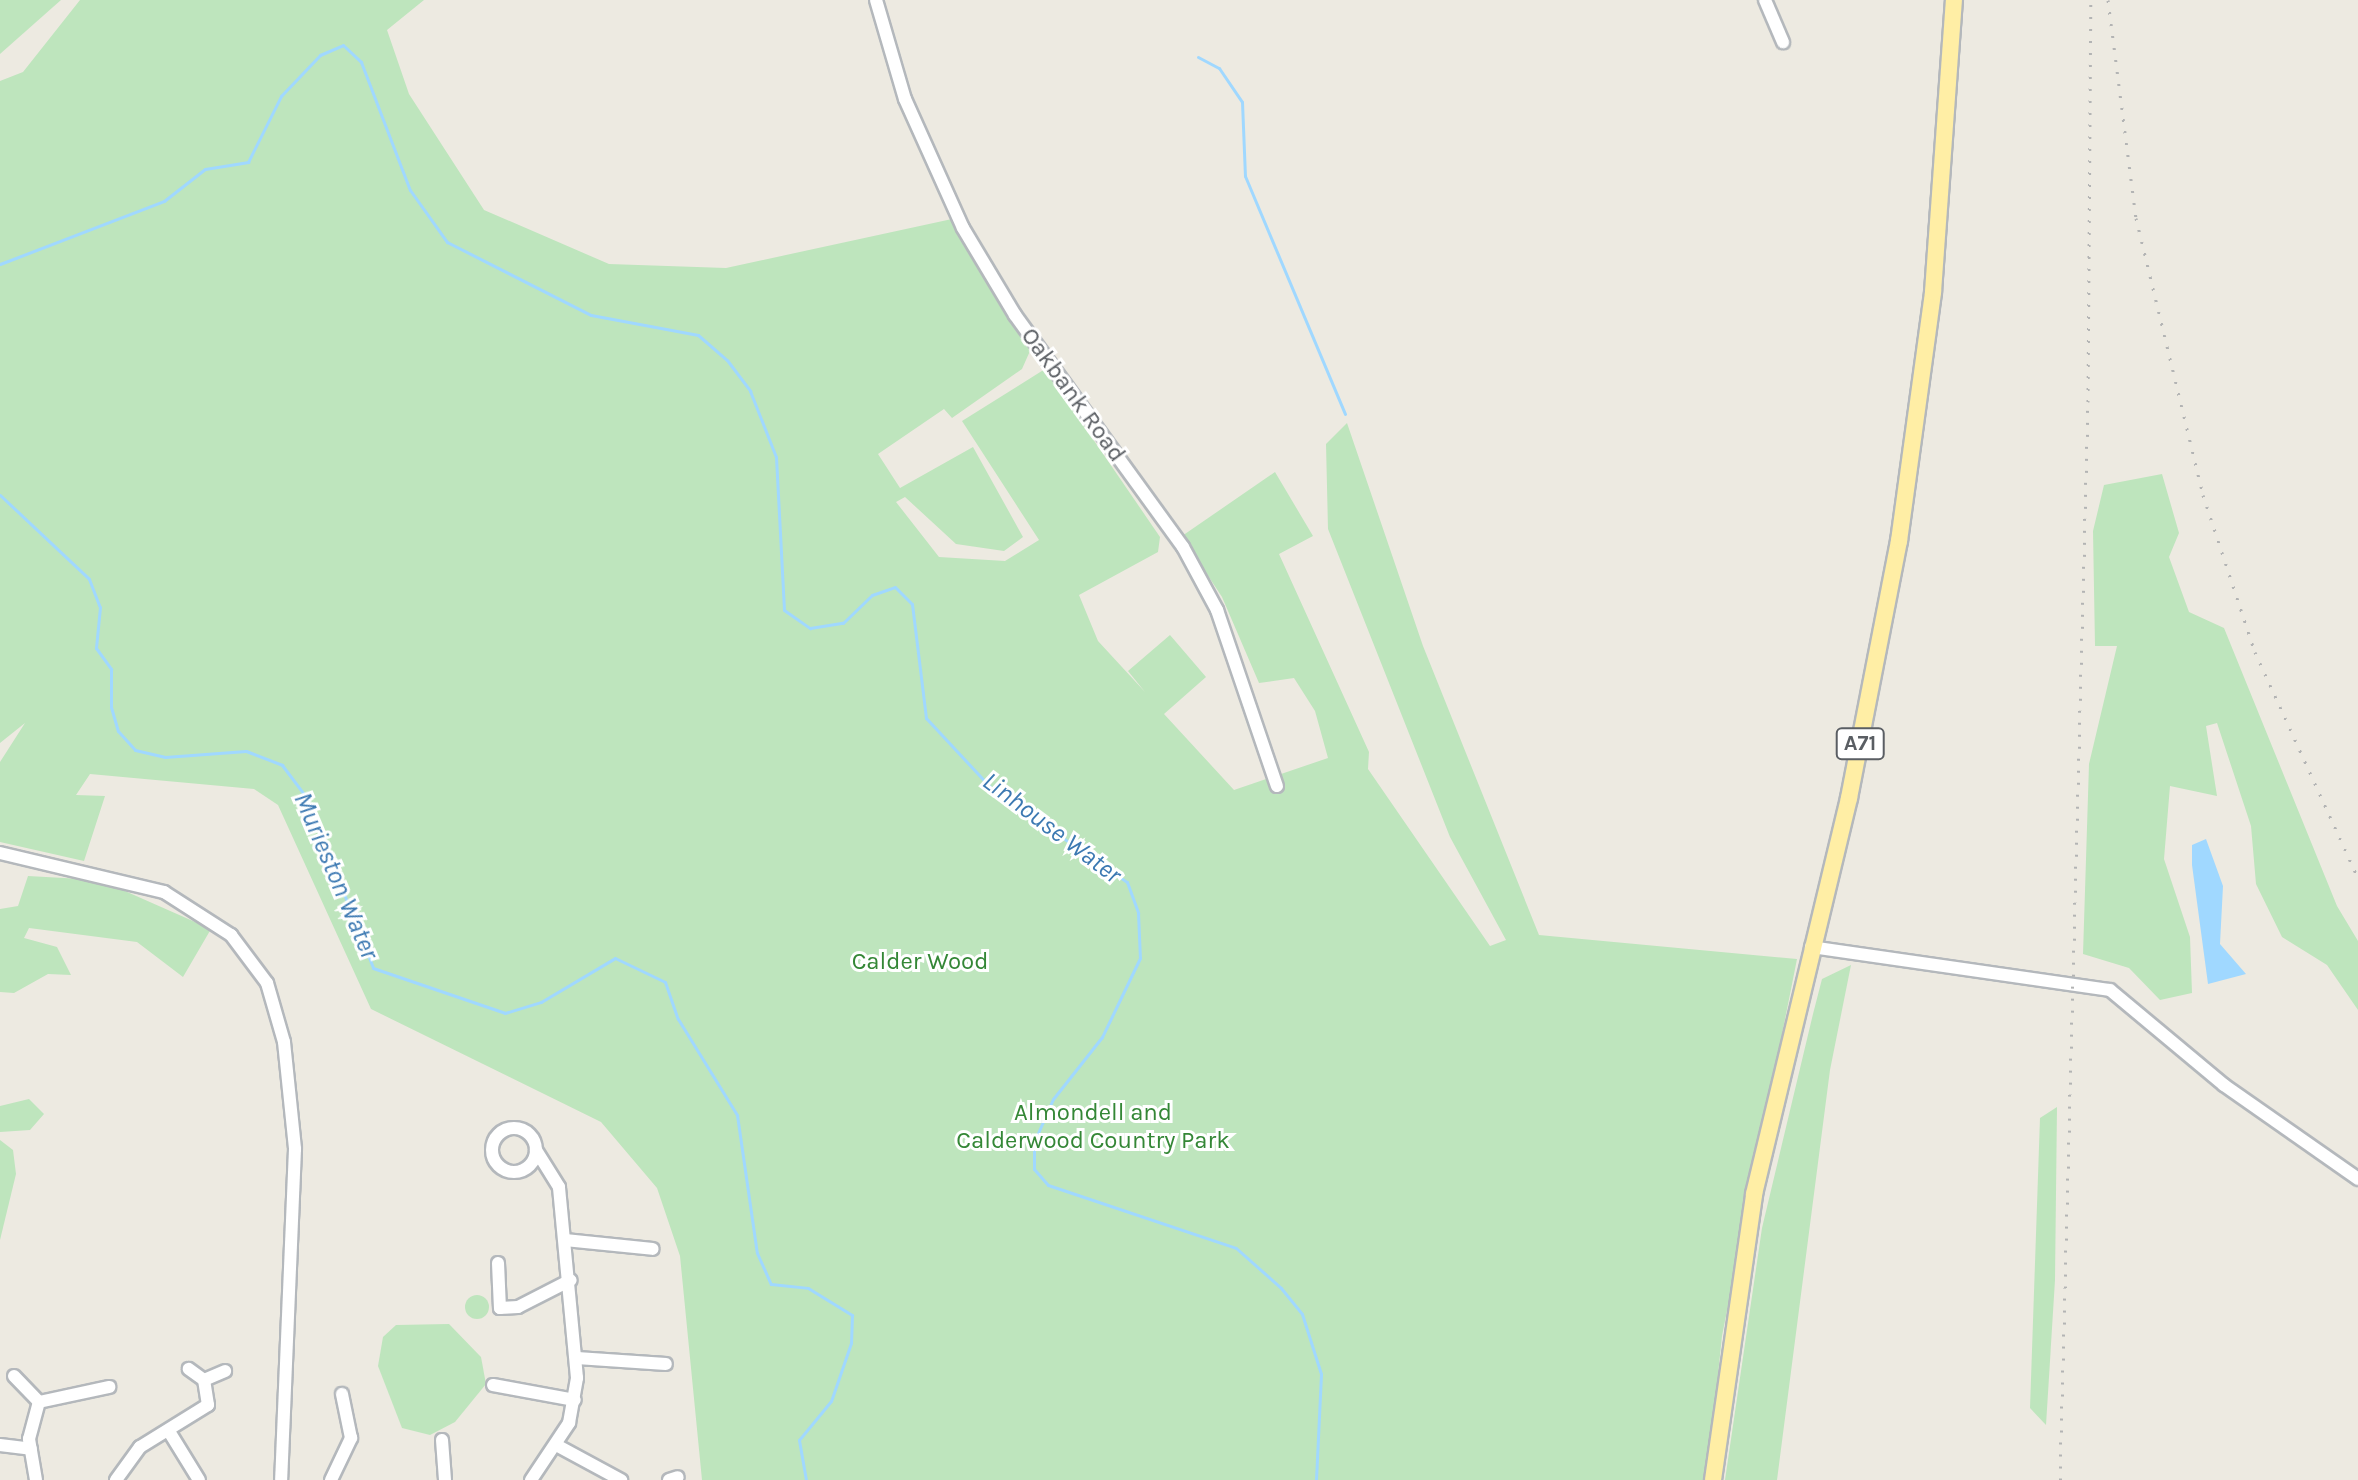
<!DOCTYPE html>
<html>
<head>
<meta charset="utf-8">
<style>
	body { margin:0 }
	#map { position:relative; width:2358px; height:1480px; overflow:hidden; background:#edeae1; font-family:Karla,sans-serif }
	div>[style] { position:absolute }
	[style*='--x'] { left:calc(var(--x)*1px); top:calc(var(--y)*1px); width:calc(var(--w)*1px); rotate:calc(var(--a)*1deg) }
	.green>* { inset:0; background:#bee5bd }
	.round { border-radius:50% }
	.water>* { inset:0; background:#a0d8ff }
	.stream>* { height:3px; margin:-1.5px; padding:0 1.5px; transform-origin:1.5px; border-radius:1.5px; background:#a0d8ff }
	.roads { filter:drop-shadow(2px 0 #b4b8bc) drop-shadow(-2px 0 #b4b8bc) drop-shadow(0 2px #b4b8bc) drop-shadow(0 -2px #b4b8bc) }
	.minor>* { height:12px; margin:-6px; padding:0 6px; transform-origin:6px; border-radius:6px; background:#fff }
	.minor>.ring { margin:-6px; padding:0; box-sizing:content-box; background:none; border:12px solid #fff; border-radius:50% }
	.major>* { height:16px; margin:-8px; padding:0 8px; transform-origin:8px; border-radius:8px; background:#ffeea5 }
	.rail>* { height:3px; margin-top:-1.5px; transform-origin:0; background:repeating-linear-gradient(90deg,#b3b4b4 0 2px,transparent 0 12px) }
	span { translate:-50% -50%; white-space:nowrap; text-align:center; line-height:1.15; -webkit-text-stroke:6px #fff; paint-order:stroke }
	.shield-label span { padding:2px 6px; background:#fff; border:2px solid; border-radius:6px; -webkit-text-stroke-width:0 }
	.shield-label { font-size:22px; color:#5a5e63; font-weight:700 }
	.street-label { font-size:24px; color:#5a5e63 }
	.park-label { font-size:24px; color:#348736 }
	.water-label { font-size:26px; color:#3c79b2; font-style:italic }
</style>
</head>
<body>
<div id="map">
	<div class="green">
		<div style="clip-path:polygon(0 0,61px 0,0 54px)"></div>
		<div style="clip-path:polygon(424px 0,387px 30px,409px 94px,484px 210px,609px 264px,726px 268px,952px 219px,1030px 351px,1022px 369px,952px 418px,944px 409px,878px 454px,900px 488px,973px 447px,1023px 537px,1004px 551px,956px 544px,905px 497px,896px 502px,939px 557px,1005px 561px,1039px 540px,962px 421px,1045px 369px,1160px 537px,1158px 552px,1079px 595px,1098px 641px,1145px 692px,1128px 671px,1170px 635px,1206px 677px,1164px 714px,1234px 790px,1328px 758px,1315px 711px,1294px 678px,1259px 683px,1222px 597px,1182px 536px,1275px 472px,1313px 536px,1279px 554px,1369px 752px,1368px 769px,1490px 946px,1506px 940px,1450px 837px,1328px 529px,1326px 444px,1347px 423px,1423px 646px,1539px 935px,1797px 959px,1722px 1336px,1707px 1480px,702px 1480px,680px 1256px,657px 1188px,601px 1122px,371px 1009px,278px 805px,254px 789px,90px 774px,76px 795px,105px 796px,84px 861px,0 842px,0 762px,25px 723px,0 743px,0 81px,23px 72px,80px 0)"></div>
		<div style="clip-path:polygon(2162px 474px,2179px 533px,2169px 557px,2189px 612px,2224px 628px,2337px 906px,2358px 941px,2358px 1010px,2327px 965px,2282px 937px,2256px 884px,2251px 826px,2217px 723px,2206px 726px,2217px 796px,2170px 786px,2164px 859px,2190px 937px,2192px 993px,2160px 1000px,2129px 968px,2083px 954px,2089px 764px,2117px 646px,2095px 646px,2093px 531px,2104px 485px)"></div>
		<div style="clip-path:polygon(28px 876px,100px 880px,211px 929px,183px 977px,137px 942px,29px 928px,24px 938px,57px 947px,71px 975px,48px 974px,14px 993px,0 992px,0 909px,18px 906px)"></div>
		<div style="clip-path:polygon(1851px 965px,1830px 1070px,1777px 1480px,1725px 1480px,1762px 1228px,1813px 1014px,1822px 979px)"></div>
		<div style="clip-path:polygon(29px 1099px,44px 1114px,30px 1130px,0 1132px,0 1106px)"></div>
		<div style="clip-path:polygon(2057px 1107px,2055px 1280px,2046px 1425px,2030px 1408px,2040px 1118px)"></div>
		<div style="clip-path:polygon(0 1140px,13px 1150px,16px 1174px,0 1240px)"></div>
		<div class="round" style="left:465px;top:1295px;width:24px;height:24px"></div>
		<div style="clip-path:polygon(449px 1324px,481px 1357px,486px 1384px,455px 1422px,430px 1435px,402px 1428px,378px 1366px,383px 1337px,396px 1325px)"></div>
	</div>
	<div class="water">
		<div style="clip-path:polygon(2206px 839px,2223px 886px,2220px 944px,2246px 974px,2208px 984px,2192px 865px,2192px 845px)"></div>
	</div>
	<div class="stream">
		<div style="--x:1198;--y:57;--w:24;--a:28"></div>
		<div style="--x:1219;--y:68;--w:41;--a:55.9"></div>
		<div style="--x:1242;--y:102;--w:74;--a:87.7"></div>
		<div style="--x:1245;--y:176;--w:258;--a:67.2"></div>
		<div style="--x:0;--y:264;--w:176;--a:-21"></div>
		<div style="--x:164;--y:201;--w:52;--a:-38"></div>
		<div style="--x:205;--y:169;--w:44;--a:-9.2"></div>
		<div style="--x:248;--y:162;--w:74;--a:-63.4"></div>
		<div style="--x:281;--y:96;--w:57;--a:-46.4"></div>
		<div style="--x:320;--y:55;--w:25;--a:-23"></div>
		<div style="--x:343;--y:45;--w:25;--a:43"></div>
		<div style="--x:361;--y:62;--w:137;--a:69.1"></div>
		<div style="--x:410;--y:190;--w:64;--a:54.6"></div>
		<div style="--x:447;--y:242;--w:161;--a:26.9"></div>
		<div style="--x:591;--y:315;--w:109;--a:10.6"></div>
		<div style="--x:698;--y:335;--w:38;--a:41"></div>
		<div style="--x:727;--y:360;--w:39;--a:53"></div>
		<div style="--x:750;--y:391;--w:71;--a:68.5"></div>
		<div style="--x:776;--y:457;--w:153;--a:87"></div>
		<div style="--x:784;--y:610;--w:32;--a:35"></div>
		<div style="--x:810;--y:628;--w:33;--a:-9"></div>
		<div style="--x:843;--y:623;--w:40;--a:-44"></div>
		<div style="--x:872;--y:595;--w:24;--a:-19"></div>
		<div style="--x:895;--y:587;--w:24;--a:45"></div>
		<div style="--x:912;--y:604;--w:115;--a:83"></div>
		<div style="--x:926;--y:718;--w:97;--a:47.1"></div>
		<div style="--x:992;--y:789;--w:164;--a:34.6"></div>
		<div style="--x:1127;--y:882;--w:33;--a:70"></div>
		<div style="--x:1138;--y:913;--w:45;--a:87.5"></div>
		<div style="--x:1140;--y:958;--w:88;--a:115.7"></div>
		<div style="--x:1102;--y:1037;--w:79;--a:128.3"></div>
		<div style="--x:1053;--y:1099;--w:47;--a:113.8"></div>
		<div style="--x:1034;--y:1142;--w:27;--a:90"></div>
		<div style="--x:1034;--y:1169;--w:21;--a:49"></div>
		<div style="--x:1048;--y:1185;--w:198;--a:18.5"></div>
		<div style="--x:1236;--y:1248;--w:60;--a:41.6"></div>
		<div style="--x:1281;--y:1288;--w:33;--a:51"></div>
		<div style="--x:1302;--y:1314;--w:63;--a:72.4"></div>
		<div style="--x:1321;--y:1374;--w:106;--a:92.7"></div>
		<div style="--x:0;--y:495;--w:122;--a:43.3"></div>
		<div style="--x:89;--y:579;--w:30;--a:69"></div>
		<div style="--x:100;--y:607;--w:41;--a:95.6"></div>
		<div style="--x:96;--y:648;--w:26;--a:54"></div>
		<div style="--x:111;--y:669;--w:38;--a:90"></div>
		<div style="--x:111;--y:707;--w:25;--a:74"></div>
		<div style="--x:118;--y:731;--w:25;--a:48"></div>
		<div style="--x:135;--y:750;--w:31;--a:13"></div>
		<div style="--x:165;--y:757;--w:81;--a:-4.2"></div>
		<div style="--x:246;--y:751;--w:39;--a:21"></div>
		<div style="--x:282;--y:765;--w:38;--a:53"></div>
		<div style="--x:305;--y:795;--w:186;--a:68.5"></div>
		<div style="--x:373;--y:968;--w:139;--a:18.8"></div>
		<div style="--x:505;--y:1013;--w:38;--a:-17"></div>
		<div style="--x:541;--y:1002;--w:86;--a:-30.7"></div>
		<div style="--x:615;--y:958;--w:55;--a:25.6"></div>
		<div style="--x:665;--y:982;--w:39;--a:71"></div>
		<div style="--x:678;--y:1019;--w:113;--a:58.4"></div>
		<div style="--x:737;--y:1115;--w:139;--a:81.8"></div>
		<div style="--x:757;--y:1253;--w:34;--a:66"></div>
		<div style="--x:771;--y:1284;--w:37;--a:6"></div>
		<div style="--x:808;--y:1288;--w:52;--a:31.5"></div>
		<div style="--x:852;--y:1315;--w:28;--a:92"></div>
		<div style="--x:851;--y:1343;--w:61;--a:109"></div>
		<div style="--x:831;--y:1401;--w:50;--a:129.4"></div>
		<div style="--x:799;--y:1440;--w:41;--a:80.1"></div>
	</div>
	<div class="roads">
		<div class="minor">
			<div style="--x:876;--y:0;--w:103;--a:73.7"></div>
			<div style="--x:905;--y:99;--w:141;--a:65.8"></div>
			<div style="--x:963;--y:228;--w:101;--a:59.1"></div>
			<div style="--x:1015;--y:315;--w:286;--a:54.1"></div>
			<div style="--x:1183;--y:547;--w:72;--a:61.6"></div>
			<div style="--x:1217;--y:610;--w:186;--a:71.2"></div>
			<div style="--x:1765;--y:0;--w:46;--a:66.8"></div>
			<div style="--x:0;--y:853;--w:169;--a:13.4"></div>
			<div style="--x:164;--y:892;--w:80;--a:32.7"></div>
			<div style="--x:231;--y:935;--w:60;--a:53.1"></div>
			<div style="--x:267;--y:983;--w:61;--a:73.9"></div>
			<div style="--x:284;--y:1042;--w:108;--a:84.1"></div>
			<div style="--x:295;--y:1149;--w:331;--a:92.4"></div>
			<div style="--x:1811;--y:947;--w:302;--a:8.2"></div>
			<div style="--x:2110;--y:990;--w:148;--a:39.8"></div>
			<div style="--x:2224;--y:1085;--w:164;--a:35"></div>
			<div class="ring" style="left:492px;top:1128px;width:32px;height:32px"></div>
			<div style="--x:565;--y:1240;--w:88;--a:5.8"></div>
			<div style="--x:498;--y:1263;--w:45;--a:87.5"></div>
			<div style="--x:500;--y:1308;--w:18;--a:-3"></div>
			<div style="--x:518;--y:1307;--w:59;--a:-27"></div>
			<div style="--x:577;--y:1358;--w:89;--a:3.9"></div>
			<div style="--x:14;--y:1376;--w:36;--a:46"></div>
			<div style="--x:204;--y:1380;--w:23;--a:-23"></div>
			<div style="--x:493;--y:1385;--w:83;--a:10.4"></div>
			<div style="--x:170;--y:1433;--w:55;--a:58.3"></div>
			<div style="--x:442;--y:1440;--w:40;--a:85.7"></div>
			<div style="--x:0;--y:1445;--w:31;--a:7"></div>
			<div style="--x:558;--y:1446;--w:72;--a:28.4"></div>
			<div style="--x:36;--y:1480;--w:42;--a:-99.7"></div>
			<div style="--x:29;--y:1439;--w:38;--a:-75"></div>
			<div style="--x:39;--y:1402;--w:72;--a:-12.1"></div>
			<div style="--x:116;--y:1480;--w:41;--a:-54"></div>
			<div style="--x:140;--y:1447;--w:80;--a:-31.7"></div>
			<div style="--x:208;--y:1405;--w:25;--a:-99"></div>
			<div style="--x:204;--y:1380;--w:19;--a:-144"></div>
			<div style="--x:331;--y:1480;--w:47;--a:-64.5"></div>
			<div style="--x:351;--y:1438;--w:45;--a:-101.6"></div>
			<div style="--x:531;--y:1480;--w:69;--a:-56.3"></div>
			<div style="--x:569;--y:1423;--w:46;--a:-79.9"></div>
			<div style="--x:577;--y:1378;--w:192;--a:-95.4"></div>
			<div style="--x:559;--y:1187;--w:44;--a:-121.9"></div>
			<div style="--x:669;--y:1480;--w:9;--a:-18"></div>
		</div>
		<div class="major">
			<div style="--x:1713;--y:1480;--w:289;--a:-81.8"></div>
			<div style="--x:1754;--y:1194;--w:407;--a:-76.5"></div>
			<div style="--x:1849;--y:798;--w:262;--a:-79"></div>
			<div style="--x:1899;--y:541;--w:251;--a:-82.2"></div>
			<div style="--x:1933;--y:292;--w:293;--a:-85.9"></div>
		</div>
	</div>
	<div class="rail">
		<div style="--x:2108;--y:0;--w:220;--a:82.7"></div>
		<div style="--x:2136;--y:218;--w:285;--a:76.4"></div>
		<div style="--x:2203;--y:495;--w:165;--a:71.7"></div>
		<div style="--x:2255;--y:652;--w:248;--a:65.5"></div>
		<div style="--x:2060;--y:1480;--w:1078;--a:-88.51"></div>
		<div style="--x:2088;--y:402;--w:402;--a:-89.6"></div>
	</div>
	<div class="shield-label">
		<span style="left:1860px;top:744px">A71</span>
	</div>
	<div class="street-label">
		<span style="left:1073px;top:395px;rotate:54deg">Oakbank Road</span>
	</div>
	<div class="park-label">
		<span style="left:920px;top:962px">Calder Wood</span>
		<span style="left:1093px;top:1127px">Almondell and<br>Calderwood Country Park</span>
	</div>
	<div class="water-label">
		<span style="left:1052px;top:828px;rotate:37deg">Linhouse Water</span>
		<span style="left:336px;top:876px;rotate:67deg">Murieston Water</span>
	</div>
</div>
</body>
</html>
